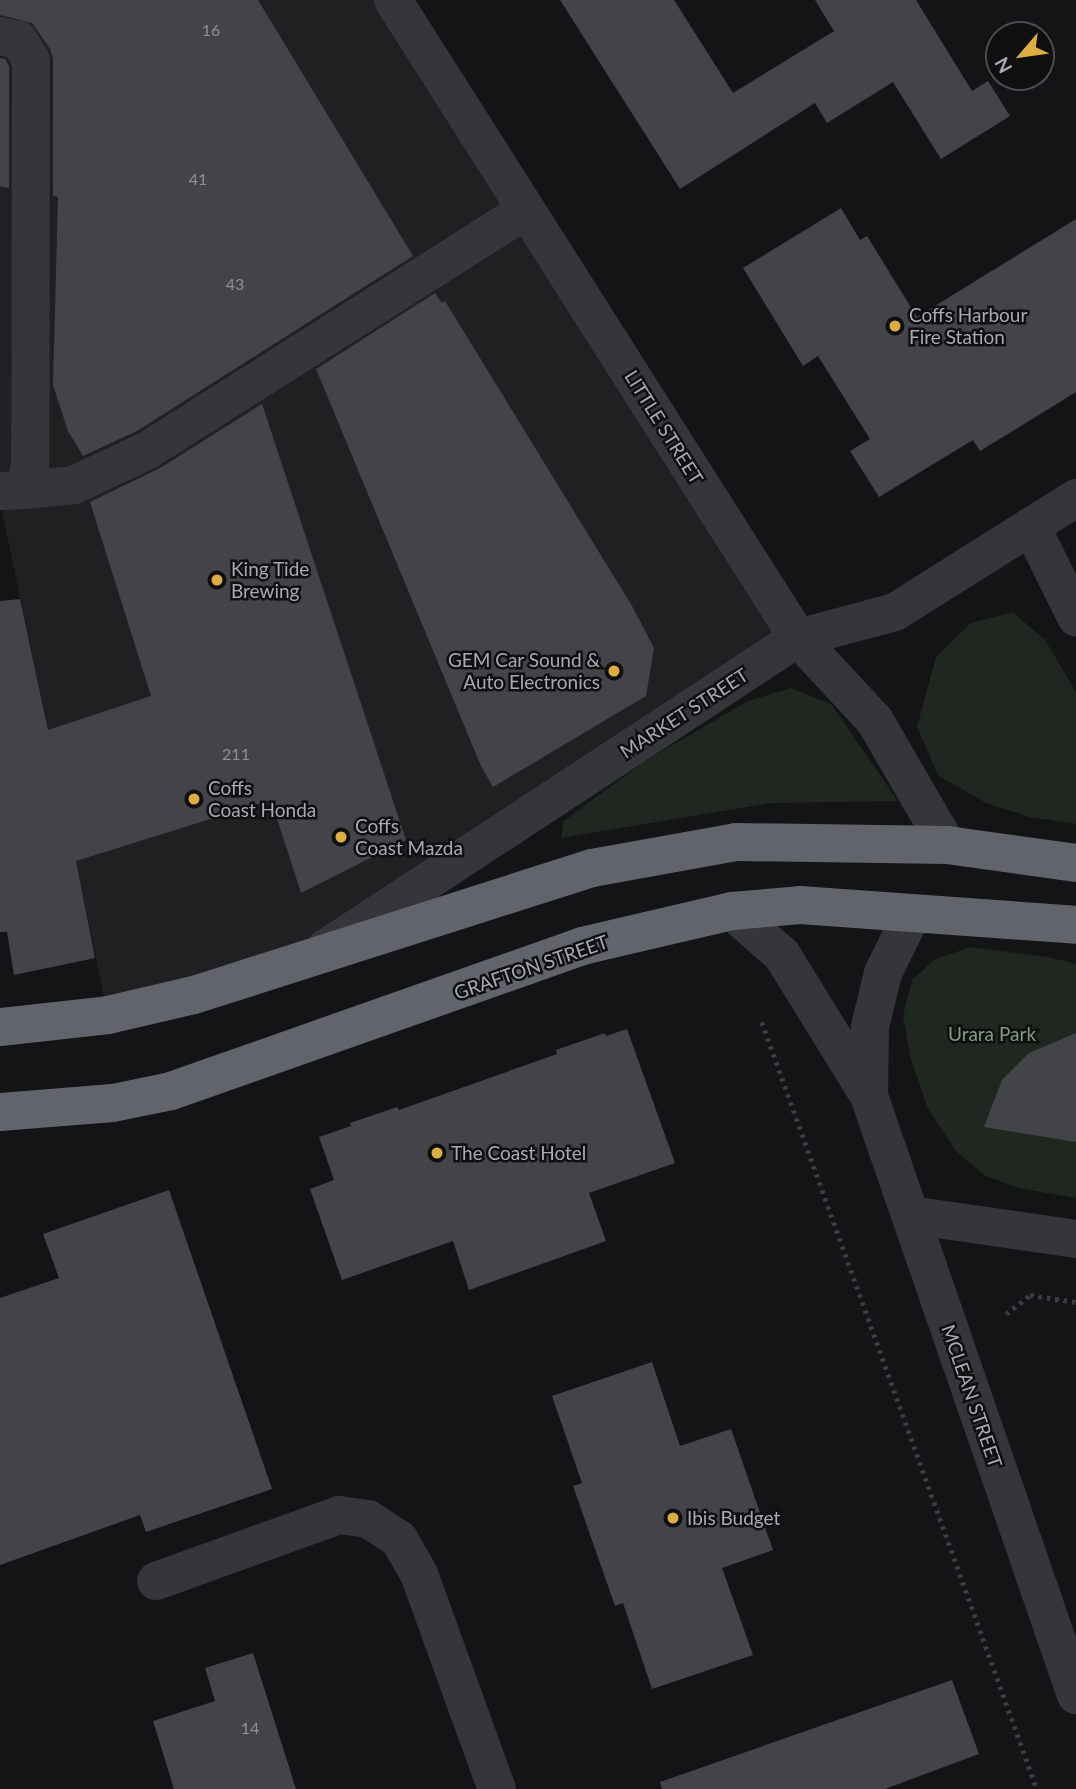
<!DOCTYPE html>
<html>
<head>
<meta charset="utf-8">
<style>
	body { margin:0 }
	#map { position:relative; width:1076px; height:1789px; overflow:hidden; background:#141315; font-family:Lato,sans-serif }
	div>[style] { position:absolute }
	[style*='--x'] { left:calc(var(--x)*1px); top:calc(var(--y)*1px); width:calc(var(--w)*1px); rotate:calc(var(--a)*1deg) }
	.built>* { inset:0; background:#202022 }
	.green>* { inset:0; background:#202721 }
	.building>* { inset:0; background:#434448 }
	.path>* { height:4.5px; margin-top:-2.25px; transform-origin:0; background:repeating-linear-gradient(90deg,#3b3c40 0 3.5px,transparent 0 8.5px) }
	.minor>* { height:38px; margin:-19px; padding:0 19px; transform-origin:19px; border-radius:19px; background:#353639 }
	.highway>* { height:38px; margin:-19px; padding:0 19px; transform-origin:19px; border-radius:19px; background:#61646a }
	.dots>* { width:19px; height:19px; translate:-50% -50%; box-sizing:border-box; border:4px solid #0f0f10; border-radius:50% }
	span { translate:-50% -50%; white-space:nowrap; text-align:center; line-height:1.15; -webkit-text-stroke:5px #0f0f10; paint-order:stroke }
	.number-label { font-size:16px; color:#8e9099 }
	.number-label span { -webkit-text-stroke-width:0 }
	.poi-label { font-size:19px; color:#a7aab4 }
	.left { translate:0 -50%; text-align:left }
	.right { translate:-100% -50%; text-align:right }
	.street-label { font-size:19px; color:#a7aab4 }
	.park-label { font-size:19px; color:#809d82 }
	.north { position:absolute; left:985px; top:21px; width:70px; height:70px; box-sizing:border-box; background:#0f0f10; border:2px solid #4c4d52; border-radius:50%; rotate:241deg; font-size:19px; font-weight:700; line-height:28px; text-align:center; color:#a7aab4 }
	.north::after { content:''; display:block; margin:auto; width:24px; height:32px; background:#ddad43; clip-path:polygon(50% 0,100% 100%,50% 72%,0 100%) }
</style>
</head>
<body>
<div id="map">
	<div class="built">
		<div style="clip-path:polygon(0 0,393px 0,798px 638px,307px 960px,108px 1015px,0 502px)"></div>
	</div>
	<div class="green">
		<div style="clip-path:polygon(1013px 612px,1045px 640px,1076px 692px,1076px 824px,1030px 817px,986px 803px,938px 775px,917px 727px,936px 657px,971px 623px)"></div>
		<div style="clip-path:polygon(791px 688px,831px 704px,898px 801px,771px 803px,561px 838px,564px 821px,645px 761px,748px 701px)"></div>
		<div style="clip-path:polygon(970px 947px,1048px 957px,1076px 964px,1076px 1198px,1018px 1188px,984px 1175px,956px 1151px,928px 1109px,911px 1059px,903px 1016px,912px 980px,934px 960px)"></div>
	</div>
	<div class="building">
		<div style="clip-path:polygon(0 0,258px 0,413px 256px,137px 431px,83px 456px,68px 431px,53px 385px,58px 197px,53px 196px,53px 59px,50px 49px,32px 23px,0 15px)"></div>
		<div style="clip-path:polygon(560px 0,674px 0,733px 93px,834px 31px,815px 0,916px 0,972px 91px,988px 81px,1010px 116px,941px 159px,893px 82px,827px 123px,815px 103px,680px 189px)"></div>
		<div style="clip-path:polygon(0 58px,5px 59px,9px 66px,9px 188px,0 186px)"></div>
		<div style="clip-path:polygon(841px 208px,860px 240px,867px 236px,917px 317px,1076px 219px,1076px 392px,980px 451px,973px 440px,879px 497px,850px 451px,870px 439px,818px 356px,803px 366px,743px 268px)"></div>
		<div style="clip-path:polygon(435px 293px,442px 303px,445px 301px,632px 606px,654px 648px,646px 696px,493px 787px,481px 766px,316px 369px)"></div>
		<div style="clip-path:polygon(262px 404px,406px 840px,301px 893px,271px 800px,76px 861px,95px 958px,14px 975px,7px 932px,0 932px,0 601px,20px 599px,48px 730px,151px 696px,90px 502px,160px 468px)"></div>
		<div style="clip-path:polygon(627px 1029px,675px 1163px,589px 1193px,606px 1241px,469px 1290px,453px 1241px,342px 1280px,310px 1189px,334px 1180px,319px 1137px,351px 1126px,350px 1123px,397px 1107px,399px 1110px,557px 1054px,556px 1050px,605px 1033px,606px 1036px)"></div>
		<div style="clip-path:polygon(1076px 1033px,1076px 1142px,984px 1127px,1002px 1080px,1029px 1053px)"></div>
		<div style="clip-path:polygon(169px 1190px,272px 1489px,146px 1532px,140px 1515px,0 1565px,0 1298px,59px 1278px,43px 1234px)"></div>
		<div style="clip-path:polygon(652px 1362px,680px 1446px,731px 1429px,773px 1550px,722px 1568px,753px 1655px,652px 1689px,623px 1603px,615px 1606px,573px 1486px,582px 1483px,552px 1396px)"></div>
		<div style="clip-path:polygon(253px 1653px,296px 1789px,174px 1789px,153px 1721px,215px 1701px,205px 1668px)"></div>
		<div style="clip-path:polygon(952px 1680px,979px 1754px,885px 1789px,662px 1789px,660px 1782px)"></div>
	</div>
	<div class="path">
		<div style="--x:762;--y:1022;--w:815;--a:70.28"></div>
		<div style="--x:1006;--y:1314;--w:31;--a:-38"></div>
		<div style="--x:1030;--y:1295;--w:47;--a:8.7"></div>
	</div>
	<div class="minor">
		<div style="--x:393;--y:0;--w:756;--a:57.59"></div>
		<div style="--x:798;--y:638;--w:113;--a:47.1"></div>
		<div style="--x:875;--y:721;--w:143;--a:59.9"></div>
		<div style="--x:0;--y:36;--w:19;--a:12"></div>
		<div style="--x:19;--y:40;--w:23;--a:59"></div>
		<div style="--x:31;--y:60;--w:403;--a:90.1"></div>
		<div style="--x:30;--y:463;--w:27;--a:98"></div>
		<div style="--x:26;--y:490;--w:26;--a:178"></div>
		<div style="--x:26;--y:490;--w:48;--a:-5.9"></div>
		<div style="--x:74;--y:485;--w:82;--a:-25.3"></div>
		<div style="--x:148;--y:450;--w:448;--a:-32.4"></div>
		<div style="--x:1031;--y:526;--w:102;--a:63.7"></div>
		<div style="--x:732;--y:911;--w:67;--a:41.3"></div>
		<div style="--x:782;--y:955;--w:166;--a:58.3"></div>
		<div style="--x:869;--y:1096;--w:634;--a:70.94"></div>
		<div style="--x:326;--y:948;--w:565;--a:-33.3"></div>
		<div style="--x:798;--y:638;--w:100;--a:-15"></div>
		<div style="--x:895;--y:612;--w:214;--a:-32.2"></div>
		<div style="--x:869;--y:1096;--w:69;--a:-89.2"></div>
		<div style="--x:870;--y:1027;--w:56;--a:-76.5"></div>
		<div style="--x:883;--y:973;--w:66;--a:-63.8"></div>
		<div style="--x:910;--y:1215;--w:168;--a:8.2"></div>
		<div style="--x:156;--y:1581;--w:195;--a:-19.8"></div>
		<div style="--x:339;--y:1515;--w:29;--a:8"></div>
		<div style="--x:368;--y:1519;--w:37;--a:33"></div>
		<div style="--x:399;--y:1539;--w:40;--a:60.3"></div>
		<div style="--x:419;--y:1574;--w:229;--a:70.1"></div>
	</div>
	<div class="highway">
		<div style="--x:0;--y:1027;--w:109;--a:-6.3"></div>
		<div style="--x:108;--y:1015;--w:88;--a:-13.1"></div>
		<div style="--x:194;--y:995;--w:418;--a:-17.7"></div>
		<div style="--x:592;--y:868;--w:146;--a:-10.2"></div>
		<div style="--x:736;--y:842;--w:211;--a:0.8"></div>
		<div style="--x:947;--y:845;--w:130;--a:7.9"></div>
		<div style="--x:0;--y:1112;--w:113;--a:-4.6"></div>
		<div style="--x:113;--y:1103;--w:59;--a:-11.7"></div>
		<div style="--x:171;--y:1091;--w:436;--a:-19.4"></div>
		<div style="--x:582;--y:946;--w:154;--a:-13.1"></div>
		<div style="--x:732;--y:911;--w:68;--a:-5"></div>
		<div style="--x:800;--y:905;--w:277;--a:4.1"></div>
	</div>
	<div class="dots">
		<div style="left:895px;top:326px;background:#ddad43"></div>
		<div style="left:217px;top:580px;background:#ddad43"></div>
		<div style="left:614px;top:671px;background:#ddad43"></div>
		<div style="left:194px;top:799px;background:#ddad43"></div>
		<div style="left:341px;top:837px;background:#ddad43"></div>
		<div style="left:437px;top:1153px;background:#ddad43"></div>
		<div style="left:673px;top:1518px;background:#ddad43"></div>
	</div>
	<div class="number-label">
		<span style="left:211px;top:30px">16</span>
		<span style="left:198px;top:179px">41</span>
		<span style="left:235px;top:284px">43</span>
		<span style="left:236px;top:754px">211</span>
		<span style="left:250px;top:1728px">14</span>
	</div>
	<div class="poi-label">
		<span class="left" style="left:909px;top:326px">Coffs Harbour<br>Fire Station</span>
		<span class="left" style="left:231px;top:580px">King Tide<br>Brewing</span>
		<span class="right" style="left:600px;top:671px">GEM Car Sound &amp;<br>Auto Electronics</span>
		<span class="left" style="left:208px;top:799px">Coffs<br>Coast Honda</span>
		<span class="left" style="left:355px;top:837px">Coffs<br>Coast Mazda</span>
		<span class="left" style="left:451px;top:1153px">The Coast Hotel</span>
		<span class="left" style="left:687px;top:1518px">Ibis Budget</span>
	</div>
	<div class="street-label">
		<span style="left:664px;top:427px;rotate:58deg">LITTLE STREET</span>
		<span style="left:684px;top:713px;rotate:-33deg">MARKET STREET</span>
		<span style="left:531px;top:967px;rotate:-19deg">GRAFTON STREET</span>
		<span style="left:972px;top:1396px;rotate:71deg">MCLEAN STREET</span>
	</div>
	<div class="park-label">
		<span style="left:992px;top:1034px">Urara Park</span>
	</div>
	<div class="north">N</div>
</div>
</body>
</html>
